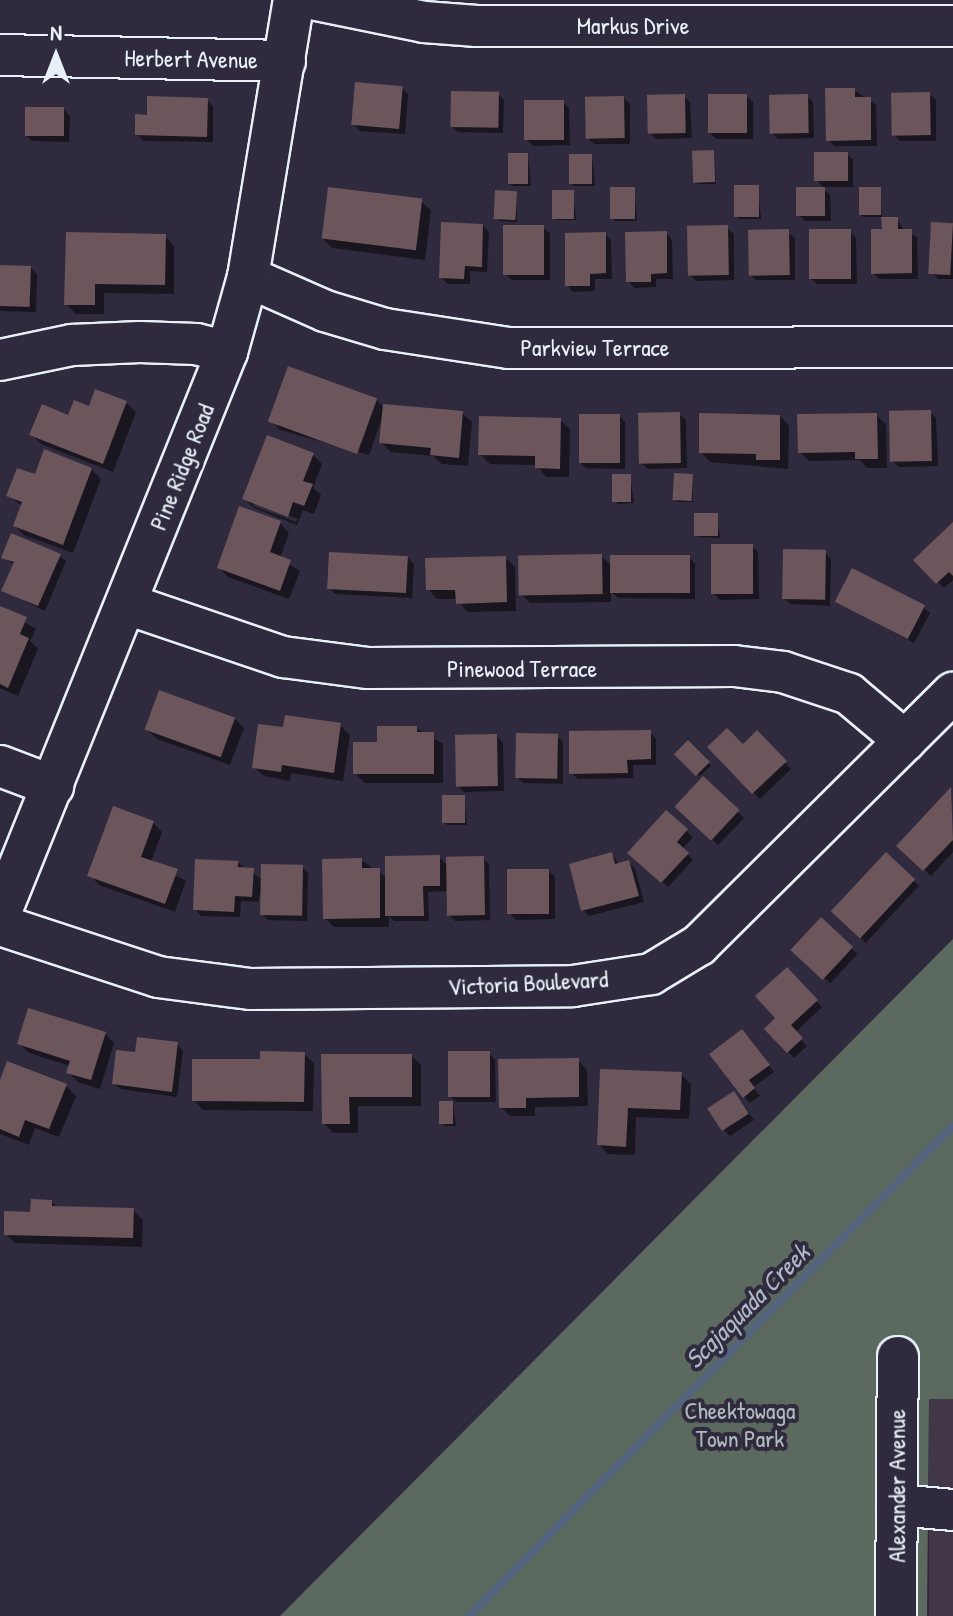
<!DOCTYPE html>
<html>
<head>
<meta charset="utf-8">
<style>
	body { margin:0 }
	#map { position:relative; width:953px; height:1616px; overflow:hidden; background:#2f2a3d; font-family:"Patrick Hand",sans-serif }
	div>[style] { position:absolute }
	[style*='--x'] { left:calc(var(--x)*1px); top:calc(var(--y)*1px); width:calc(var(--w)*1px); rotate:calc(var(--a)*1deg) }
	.built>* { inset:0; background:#413746; transform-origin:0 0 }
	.green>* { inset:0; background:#5b695f }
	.shadow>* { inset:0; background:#0007; transform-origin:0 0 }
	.stream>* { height:8px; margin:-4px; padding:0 4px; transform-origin:4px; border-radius:4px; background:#54637e }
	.building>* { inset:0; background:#6c555b; transform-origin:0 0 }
	.roads { filter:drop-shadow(2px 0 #e8f1f8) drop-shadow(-2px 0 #e8f1f8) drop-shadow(0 2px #e8f1f8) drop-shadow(0 -2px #e8f1f8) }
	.minor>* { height:40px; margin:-20px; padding:0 20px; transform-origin:20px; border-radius:20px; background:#2f2a3d }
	span { translate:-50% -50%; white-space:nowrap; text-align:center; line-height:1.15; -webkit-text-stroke:8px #2f2a3d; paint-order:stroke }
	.street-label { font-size:24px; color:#e8f1f8 }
	.park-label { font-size:24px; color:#b0bbbb }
	.water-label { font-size:26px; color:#adb8c7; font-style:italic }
	.north { position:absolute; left:16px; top:16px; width:80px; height:80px; -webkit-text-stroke:6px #2f2a3d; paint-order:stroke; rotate:0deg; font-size:22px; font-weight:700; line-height:32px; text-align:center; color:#e8f1f8 }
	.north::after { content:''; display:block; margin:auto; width:28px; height:36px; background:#e8f1f8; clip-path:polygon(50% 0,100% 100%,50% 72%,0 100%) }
</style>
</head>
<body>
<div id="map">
	<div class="built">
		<div style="left:929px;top:1399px;width:24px;height:217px"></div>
	</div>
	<div class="green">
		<div style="clip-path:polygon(953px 939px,953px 1399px,929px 1399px,927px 1616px,280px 1616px)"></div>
	</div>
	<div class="shadow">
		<div style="clip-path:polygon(402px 88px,408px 94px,405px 134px,360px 131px,354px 125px)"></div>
		<div style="clip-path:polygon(854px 90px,876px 105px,877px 146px,834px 146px,828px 140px)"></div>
		<div style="clip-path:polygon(498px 94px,504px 100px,503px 133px,458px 132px,452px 126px)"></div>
		<div style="clip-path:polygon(929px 94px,936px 100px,936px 141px,900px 141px,894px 135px)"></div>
		<div style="clip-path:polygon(684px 96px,690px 102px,692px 138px,656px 139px,650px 133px)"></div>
		<div style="clip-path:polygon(746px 96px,753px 102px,753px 139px,717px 139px,710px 133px)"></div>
		<div style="clip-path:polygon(807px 96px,813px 102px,814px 138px,778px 139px,772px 133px)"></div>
		<div style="clip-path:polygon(624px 98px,630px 104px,630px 144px,594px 144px,588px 138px)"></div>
		<div style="clip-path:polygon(207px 100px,213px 106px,213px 142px,143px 141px,137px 134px,149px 117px)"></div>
		<div style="clip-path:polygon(563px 102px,569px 108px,570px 145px,533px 146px,527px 140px)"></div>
		<div style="clip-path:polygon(63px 109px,70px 116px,69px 142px,32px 141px,26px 135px)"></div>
		<div style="clip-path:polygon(714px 152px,716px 184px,697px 184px,695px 181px)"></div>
		<div style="clip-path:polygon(847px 154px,853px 160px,853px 187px,823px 187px,817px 180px)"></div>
		<div style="clip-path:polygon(528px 155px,531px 186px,513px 186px,510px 184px)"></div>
		<div style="clip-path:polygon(592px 156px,595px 186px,574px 186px,572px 184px)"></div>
		<div style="clip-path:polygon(758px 187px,761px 219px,739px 219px,737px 217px)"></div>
		<div style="clip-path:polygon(634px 189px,637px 221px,615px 221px,613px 218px)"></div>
		<div style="clip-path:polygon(824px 189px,830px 195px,831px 221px,805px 221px,799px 215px)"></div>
		<div style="clip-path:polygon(880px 189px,882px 217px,863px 217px,861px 214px)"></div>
		<div style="clip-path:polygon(573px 192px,576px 220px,557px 220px,554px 218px)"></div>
		<div style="clip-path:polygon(516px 193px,517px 222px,499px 221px,496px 218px)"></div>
		<div style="clip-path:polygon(421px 201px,431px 210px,425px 260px,332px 248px,323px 239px)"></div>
		<div style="clip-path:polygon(897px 219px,904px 231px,917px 237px,918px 279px,879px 279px,873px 273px,884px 231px)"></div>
		<div style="clip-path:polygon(953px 225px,953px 279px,938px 279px,932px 273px)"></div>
		<div style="clip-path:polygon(483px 226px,489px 232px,487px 272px,470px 271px,470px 284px,447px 284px,441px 277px)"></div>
		<div style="clip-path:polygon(543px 227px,550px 233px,550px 280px,512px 280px,505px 274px)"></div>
		<div style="clip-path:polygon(727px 228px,734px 234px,734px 280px,696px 281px,690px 275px)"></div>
		<div style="clip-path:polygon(850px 231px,856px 238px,857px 284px,817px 284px,811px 278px)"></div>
		<div style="clip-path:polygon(788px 232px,795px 238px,795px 280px,756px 280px,750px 274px)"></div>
		<div style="clip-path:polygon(666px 233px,672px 240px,673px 279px,656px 279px,656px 287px,634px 288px,628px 281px)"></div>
		<div style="clip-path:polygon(68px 234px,165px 236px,174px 246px,174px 294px,104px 293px,104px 314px,76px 314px,66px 304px)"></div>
		<div style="clip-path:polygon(605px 234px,611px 240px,612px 279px,595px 279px,595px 291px,573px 292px,567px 285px)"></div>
		<div style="clip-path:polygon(0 267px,31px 268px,37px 274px,36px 312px,0 311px)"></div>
		<div style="clip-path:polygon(376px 399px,382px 406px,462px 413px,472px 422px,468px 466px,442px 464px,433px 456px,391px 452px,381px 442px,382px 418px,369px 455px,280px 430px,271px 420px)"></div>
		<div style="clip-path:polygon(126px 403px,136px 412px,113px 472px,41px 444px,32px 435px,90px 408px)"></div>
		<div style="clip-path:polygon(930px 412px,936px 418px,938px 466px,899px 467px,892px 461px)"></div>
		<div style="clip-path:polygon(679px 414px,686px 420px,687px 468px,648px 469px,641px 463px)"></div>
		<div style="clip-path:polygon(876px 415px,886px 424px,887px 468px,867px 468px,860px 460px,809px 461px,800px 452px)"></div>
		<div style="clip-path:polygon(619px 416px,625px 422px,625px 469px,586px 468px,580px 462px)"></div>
		<div style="clip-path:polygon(780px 416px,789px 426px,788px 469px,710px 462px,701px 452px)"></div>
		<div style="clip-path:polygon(560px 420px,570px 429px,569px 477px,546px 477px,537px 465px,490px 464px,480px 454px)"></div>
		<div style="clip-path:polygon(evenodd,313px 455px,322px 464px,313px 488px,321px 495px,314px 514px,303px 510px,297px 525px,254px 508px,245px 499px,313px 455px,253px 501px,298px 519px,296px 522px,253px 506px,253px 501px)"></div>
		<div style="clip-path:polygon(91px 469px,101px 479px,73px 553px,24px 535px,15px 526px,22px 506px,8px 495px,36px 477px)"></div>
		<div style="clip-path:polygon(692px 475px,693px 502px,677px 502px,675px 499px)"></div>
		<div style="clip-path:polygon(630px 476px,634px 503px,618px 504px,615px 501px)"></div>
		<div style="clip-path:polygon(717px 515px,720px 538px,698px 537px,695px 535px)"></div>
		<div style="clip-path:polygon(280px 523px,289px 533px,280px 558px,300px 571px,289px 599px,228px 577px,219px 568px)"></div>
		<div style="clip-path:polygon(953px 525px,953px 580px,944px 588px,916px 560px)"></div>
		<div style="clip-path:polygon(752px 546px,758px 552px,759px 599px,720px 600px,714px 593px)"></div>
		<div style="clip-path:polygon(825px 552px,831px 559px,830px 606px,790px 604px,784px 598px)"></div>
		<div style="clip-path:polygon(59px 555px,66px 561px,45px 611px,4px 591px,15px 565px,3px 557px)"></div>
		<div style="clip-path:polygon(601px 556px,612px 566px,689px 557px,695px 564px,695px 599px,618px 598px,611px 592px,611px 602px,530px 603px,521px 594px)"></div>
		<div style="clip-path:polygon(408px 558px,414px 564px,412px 598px,335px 594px,329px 588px)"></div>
		<div style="clip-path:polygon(505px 558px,515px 567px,516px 611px,467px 612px,458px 599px,437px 599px,428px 589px)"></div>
		<div style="clip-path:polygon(837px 601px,923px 607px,930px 613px,914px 643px)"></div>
		<div style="clip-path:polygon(0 608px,36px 629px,30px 641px,38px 649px,18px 696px,0 688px)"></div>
		<div style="clip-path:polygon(234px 718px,244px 728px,230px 765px,157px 739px,147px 729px)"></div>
		<div style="clip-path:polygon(340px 725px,350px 735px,343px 781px,291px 773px,290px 781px,264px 776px,254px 767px)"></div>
		<div style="clip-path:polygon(416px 728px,443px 744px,443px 783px,365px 783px,355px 773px,379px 744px)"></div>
		<div style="clip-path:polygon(650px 732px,656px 739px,656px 765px,633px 765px,633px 778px,578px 779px,571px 773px)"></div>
		<div style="clip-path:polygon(757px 733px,791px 769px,760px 799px,710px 748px,743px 747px)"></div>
		<div style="clip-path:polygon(496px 736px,503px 742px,504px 791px,464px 792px,458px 786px)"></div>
		<div style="clip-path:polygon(557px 736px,563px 742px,563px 784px,523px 783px,517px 777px)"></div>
		<div style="clip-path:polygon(688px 743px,711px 766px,700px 776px,744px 818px,718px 845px,677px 807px,703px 779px,677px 754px)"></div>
		<div style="clip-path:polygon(951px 790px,953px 852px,931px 876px,898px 846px)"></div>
		<div style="clip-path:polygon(464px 797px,467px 825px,447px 825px,444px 822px)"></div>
		<div style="clip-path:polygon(666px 812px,693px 837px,682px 849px,693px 860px,668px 887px,630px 852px)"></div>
		<div style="clip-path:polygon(152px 822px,162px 832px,151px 862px,186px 881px,175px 912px,99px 885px,90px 875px)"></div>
		<div style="clip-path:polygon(612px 854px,619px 865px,629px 862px,635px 869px,644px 902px,589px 916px,583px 910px)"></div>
		<div style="left:886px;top:855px;width:45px;height:78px;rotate:43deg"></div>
		<div style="clip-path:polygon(439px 857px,448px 866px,483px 858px,489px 864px,490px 920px,455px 921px,449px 915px,449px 891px,428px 892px,429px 921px,394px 921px,389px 916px,389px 927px,334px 927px,325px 918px,361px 860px,387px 878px)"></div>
		<div style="clip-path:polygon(237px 862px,263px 880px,302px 867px,308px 873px,307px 921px,268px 920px,262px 914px,262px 888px,258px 902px,241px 901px,240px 917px,201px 916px,195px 909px)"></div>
		<div style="clip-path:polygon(549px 871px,555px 877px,555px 919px,516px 920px,510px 913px)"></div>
		<div style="left:821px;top:920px;width:50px;height:40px;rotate:43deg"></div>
		<div style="clip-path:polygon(787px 970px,822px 1007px,795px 1033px,807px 1046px,794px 1058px,767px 1029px,778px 1018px)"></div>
		<div style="clip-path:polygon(105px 1034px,114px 1043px,100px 1089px,78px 1082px,68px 1072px,70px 1066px,29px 1053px,20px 1044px)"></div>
		<div style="clip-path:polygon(748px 1037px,774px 1072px,753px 1087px,760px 1096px,750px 1103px,744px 1097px)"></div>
		<div style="clip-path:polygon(177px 1044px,183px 1051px,177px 1097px,120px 1089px,114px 1083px,136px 1055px)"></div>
		<div style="clip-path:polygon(489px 1053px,495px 1060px,496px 1102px,456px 1102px,450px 1096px)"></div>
		<div style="clip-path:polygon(304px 1054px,314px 1063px,313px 1111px,203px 1110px,194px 1100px,262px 1061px)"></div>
		<div style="clip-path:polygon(323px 1056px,411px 1056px,421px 1065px,421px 1106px,358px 1106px,358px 1133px,333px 1133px,324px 1123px)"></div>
		<div style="clip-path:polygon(578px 1060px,587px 1070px,588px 1106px,535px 1107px,535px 1116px,510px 1116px,501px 1107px)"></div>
		<div style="clip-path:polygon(602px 1071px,681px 1074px,691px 1084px,689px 1119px,636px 1117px,635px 1155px,608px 1154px,599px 1144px)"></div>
		<div style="clip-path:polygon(0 1085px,66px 1086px,76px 1096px,59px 1137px,35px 1128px,29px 1145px,0 1134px)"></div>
		<div style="clip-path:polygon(734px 1094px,754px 1120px,730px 1136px,724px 1130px)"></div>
		<div style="clip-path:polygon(453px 1103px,456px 1126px,445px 1126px,442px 1123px)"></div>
		<div style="clip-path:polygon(52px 1202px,58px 1208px,133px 1210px,143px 1220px,142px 1247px,15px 1243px,6px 1234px)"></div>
	</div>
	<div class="stream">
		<div style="--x:469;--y:1616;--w:689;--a:-45.35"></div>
	</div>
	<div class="building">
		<div style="left:355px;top:82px;width:48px;height:43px;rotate:5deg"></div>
		<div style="clip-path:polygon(825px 88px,855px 88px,855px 97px,871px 97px,871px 140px,826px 141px)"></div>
		<div style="left:451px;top:91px;width:48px;height:36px;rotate:1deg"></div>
		<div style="left:930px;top:92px;width:43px;height:39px;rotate:89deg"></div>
		<div style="left:685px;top:94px;width:39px;height:38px;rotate:89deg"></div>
		<div style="left:708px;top:94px;width:39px;height:39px"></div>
		<div style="left:808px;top:94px;width:39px;height:39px;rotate:89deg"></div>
		<div style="clip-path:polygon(147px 96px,208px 98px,207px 137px,135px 135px,135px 114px,147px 115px)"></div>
		<div style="left:624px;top:96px;width:42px;height:39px;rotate:89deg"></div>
		<div style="left:564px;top:100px;width:40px;height:40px;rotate:90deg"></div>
		<div style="left:25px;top:107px;width:39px;height:29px"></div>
		<div style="left:714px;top:150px;width:32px;height:22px;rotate:88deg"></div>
		<div style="left:814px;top:152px;width:34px;height:29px"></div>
		<div style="left:508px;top:153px;width:20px;height:31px"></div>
		<div style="left:569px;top:154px;width:23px;height:30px"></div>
		<div style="left:759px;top:185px;width:32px;height:25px;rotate:90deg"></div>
		<div style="left:328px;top:187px;width:95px;height:52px;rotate:7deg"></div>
		<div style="left:610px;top:187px;width:25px;height:32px"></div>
		<div style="left:796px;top:187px;width:29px;height:29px"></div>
		<div style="left:859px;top:187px;width:22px;height:28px"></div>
		<div style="left:495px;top:190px;width:22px;height:29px;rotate:3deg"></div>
		<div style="left:552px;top:190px;width:22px;height:29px"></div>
		<div style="clip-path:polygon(881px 217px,898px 217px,898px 229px,912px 229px,912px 273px,871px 274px,871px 229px,882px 229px)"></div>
		<div style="clip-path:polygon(441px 222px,483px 224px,482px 267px,465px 266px,464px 279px,439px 278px)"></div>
		<div style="left:931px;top:222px;width:22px;height:52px;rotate:3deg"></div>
		<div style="left:503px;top:225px;width:41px;height:50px"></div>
		<div style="left:728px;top:225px;width:50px;height:41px;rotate:89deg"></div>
		<div style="left:789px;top:229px;width:46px;height:41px;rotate:89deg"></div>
		<div style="left:851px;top:229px;width:50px;height:42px;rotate:90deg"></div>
		<div style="clip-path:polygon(667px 231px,667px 273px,651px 274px,651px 282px,626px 282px,625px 232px)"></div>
		<div style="clip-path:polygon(66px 232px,166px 234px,165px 285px,95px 284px,95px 305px,64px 305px)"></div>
		<div style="clip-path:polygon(606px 232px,606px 273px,590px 274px,590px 286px,565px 286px,565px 233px)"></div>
		<div style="left:0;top:265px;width:31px;height:41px;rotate:2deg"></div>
		<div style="left:288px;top:366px;width:95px;height:59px;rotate:20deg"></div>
		<div style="clip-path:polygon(95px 389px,127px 401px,103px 464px,29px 435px,42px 404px,68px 415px,74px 400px,89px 406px)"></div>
		<div style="clip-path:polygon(383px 404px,463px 411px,459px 458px,430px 455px,431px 448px,379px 443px)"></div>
		<div style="left:931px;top:410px;width:51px;height:42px;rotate:89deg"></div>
		<div style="left:680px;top:412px;width:51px;height:42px;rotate:89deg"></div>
		<div style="clip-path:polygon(699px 413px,780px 415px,780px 460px,756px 460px,756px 454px,699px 453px)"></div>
		<div style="clip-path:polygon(877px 413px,878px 459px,855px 459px,855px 452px,798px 453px,797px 414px)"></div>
		<div style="left:579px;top:414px;width:41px;height:49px"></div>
		<div style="clip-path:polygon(479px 416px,561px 418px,560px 469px,535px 468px,535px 456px,478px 455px)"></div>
		<div style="clip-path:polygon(267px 435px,314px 453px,303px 481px,313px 484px,304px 506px,293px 502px,288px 517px,242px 499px)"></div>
		<div style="clip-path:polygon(44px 449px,92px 468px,63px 545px,13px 526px,22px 502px,6px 496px,17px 468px,35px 474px)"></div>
		<div style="left:674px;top:473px;width:19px;height:27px;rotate:3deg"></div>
		<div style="left:612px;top:474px;width:19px;height:28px"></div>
		<div style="clip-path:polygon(239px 506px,281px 521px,270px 552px,291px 560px,280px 591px,217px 568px)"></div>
		<div style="left:694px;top:513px;width:24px;height:23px"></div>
		<div style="clip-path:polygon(953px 522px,953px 576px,949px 572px,936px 584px,913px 560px)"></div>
		<div style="clip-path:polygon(11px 533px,61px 554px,38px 606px,1px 591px,14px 562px,1px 558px)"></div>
		<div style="left:711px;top:544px;width:42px;height:50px"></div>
		<div style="left:783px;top:549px;width:43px;height:50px;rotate:1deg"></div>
		<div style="left:329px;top:552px;width:79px;height:37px;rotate:3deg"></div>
		<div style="left:602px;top:554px;width:40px;height:84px;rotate:89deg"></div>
		<div style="left:610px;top:555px;width:80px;height:38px"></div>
		<div style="clip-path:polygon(506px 556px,507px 602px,456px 604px,455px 590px,426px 590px,425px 558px)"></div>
		<div style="left:852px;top:568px;width:82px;height:38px;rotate:27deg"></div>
		<div style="clip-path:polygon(0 606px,27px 617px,20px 634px,29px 638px,8px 688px,0 684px)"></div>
		<div style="left:159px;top:690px;width:81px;height:42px;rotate:20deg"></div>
		<div style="clip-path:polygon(285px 715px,341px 723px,334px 773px,282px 765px,281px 772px,252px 768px,258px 724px,283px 727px)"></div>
		<div style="clip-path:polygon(377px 726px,417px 726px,417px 732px,434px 732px,434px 774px,353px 774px,353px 742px,377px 742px)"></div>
		<div style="clip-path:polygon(727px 728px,743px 744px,757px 730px,787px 761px,752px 794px,707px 747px)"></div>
		<div style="clip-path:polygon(651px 730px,651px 759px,627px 760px,628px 773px,569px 774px,569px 731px)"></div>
		<div style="left:516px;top:733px;width:42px;height:45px;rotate:1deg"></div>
		<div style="left:497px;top:734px;width:52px;height:42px;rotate:89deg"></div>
		<div style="left:688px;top:740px;width:31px;height:20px;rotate:45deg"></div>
		<div style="left:703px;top:776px;width:50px;height:42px;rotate:43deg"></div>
		<div style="clip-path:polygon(951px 787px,953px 840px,923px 871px,896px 846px)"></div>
		<div style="left:442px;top:795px;width:23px;height:28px"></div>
		<div style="clip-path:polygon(113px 806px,154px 821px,141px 857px,178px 869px,165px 904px,87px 876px)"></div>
		<div style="clip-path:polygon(666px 810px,688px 829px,677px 842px,689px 853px,661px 883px,627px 853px)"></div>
		<div style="clip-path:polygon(612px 852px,615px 864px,629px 860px,639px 896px,581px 911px,569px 864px)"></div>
		<div style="left:886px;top:852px;width:40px;height:81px;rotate:43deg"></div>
		<div style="clip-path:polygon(440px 855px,440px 886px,423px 886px,424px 916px,385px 916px,385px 856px)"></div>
		<div style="left:484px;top:856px;width:59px;height:38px;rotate:89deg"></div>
		<div style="clip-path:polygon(362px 858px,362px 868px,380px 868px,380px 918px,323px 919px,322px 859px)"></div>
		<div style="clip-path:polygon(195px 859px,238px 861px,238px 867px,254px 868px,252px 897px,235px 896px,234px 912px,193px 910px)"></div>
		<div style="left:261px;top:864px;width:42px;height:51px;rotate:1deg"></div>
		<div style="left:507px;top:869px;width:42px;height:45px"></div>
		<div style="left:821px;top:917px;width:44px;height:45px;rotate:43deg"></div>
		<div style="clip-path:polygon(787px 967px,818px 1000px,791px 1025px,803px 1038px,787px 1053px,764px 1029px,775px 1018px,755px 996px)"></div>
		<div style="clip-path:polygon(28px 1008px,106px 1032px,91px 1080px,66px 1073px,70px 1061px,17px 1044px)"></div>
		<div style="clip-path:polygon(742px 1029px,770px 1065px,749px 1080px,755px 1088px,743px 1098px,709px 1054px)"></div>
		<div style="clip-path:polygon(137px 1037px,178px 1042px,172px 1092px,112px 1084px,116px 1050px,135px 1052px)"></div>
		<div style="clip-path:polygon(260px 1051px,305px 1052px,304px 1102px,192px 1101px,192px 1059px,260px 1059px)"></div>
		<div style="left:490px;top:1051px;width:46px;height:42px;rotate:90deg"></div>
		<div style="clip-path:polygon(321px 1054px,412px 1054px,412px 1097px,349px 1097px,350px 1124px,322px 1124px)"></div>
		<div style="clip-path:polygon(579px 1058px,579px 1097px,526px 1098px,526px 1108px,499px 1108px,498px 1059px)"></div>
		<div style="clip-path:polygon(7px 1061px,67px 1084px,49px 1129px,25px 1120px,19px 1137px,0 1129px,0 1080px)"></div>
		<div style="clip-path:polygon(600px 1069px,682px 1072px,680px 1110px,628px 1108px,626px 1147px,597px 1145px)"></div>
		<div style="left:734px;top:1091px;width:27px;height:32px;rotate:57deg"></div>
		<div style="left:439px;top:1101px;width:14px;height:23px"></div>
		<div style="clip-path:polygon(31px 1199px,52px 1200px,52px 1206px,134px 1208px,133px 1238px,4px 1235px,4px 1211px,30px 1212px)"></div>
	</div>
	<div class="roads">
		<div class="minor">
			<div style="--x:316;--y:0;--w:110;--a:11.5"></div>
			<div style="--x:424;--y:22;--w:53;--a:4.3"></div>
			<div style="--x:477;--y:26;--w:476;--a:0"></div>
			<div style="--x:0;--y:55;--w:285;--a:1.2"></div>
			<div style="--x:248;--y:277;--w:84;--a:23.8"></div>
			<div style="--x:325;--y:311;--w:63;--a:16.7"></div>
			<div style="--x:385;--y:329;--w:125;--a:8.7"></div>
			<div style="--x:509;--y:348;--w:444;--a:-0.1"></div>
			<div style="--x:0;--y:360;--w:74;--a:-11.8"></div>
			<div style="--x:72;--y:345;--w:68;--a:-2.5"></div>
			<div style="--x:140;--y:342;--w:56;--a:2"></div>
			<div style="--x:196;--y:344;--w:32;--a:14"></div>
			<div style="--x:127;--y:604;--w:165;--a:18.8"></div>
			<div style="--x:283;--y:657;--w:86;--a:7.4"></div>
			<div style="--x:368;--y:668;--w:366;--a:-0.3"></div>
			<div style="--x:734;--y:666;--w:49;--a:7"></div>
			<div style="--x:783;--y:672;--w:70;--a:18.4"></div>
			<div style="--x:849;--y:694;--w:73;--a:40"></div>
			<div style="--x:0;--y:766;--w:57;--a:20.7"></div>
			<div style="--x:0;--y:914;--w:606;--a:-68.01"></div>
			<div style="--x:227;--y:352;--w:78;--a:-74.4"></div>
			<div style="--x:248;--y:277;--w:281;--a:-80.6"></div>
			<div style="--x:0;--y:925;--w:166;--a:18.2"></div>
			<div style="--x:158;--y:977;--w:93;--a:7.4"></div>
			<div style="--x:250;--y:989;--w:323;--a:-0.5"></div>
			<div style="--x:573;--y:986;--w:79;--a:-8.7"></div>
			<div style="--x:651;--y:974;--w:56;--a:-31.1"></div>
			<div style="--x:699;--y:945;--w:358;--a:-44.8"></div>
			<div style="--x:897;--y:1505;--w:56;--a:5.1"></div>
			<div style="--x:896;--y:1616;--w:259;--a:-89.6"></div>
		</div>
	</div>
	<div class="street-label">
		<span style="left:633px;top:26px">Markus Drive</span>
		<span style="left:191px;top:59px;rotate:1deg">Herbert Avenue</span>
		<span style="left:595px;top:348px">Parkview Terrace</span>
		<span style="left:182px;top:467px;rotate:-68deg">Pine Ridge Road</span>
		<span style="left:522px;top:669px">Pinewood Terrace</span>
		<span style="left:528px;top:983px;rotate:-3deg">Victoria Boulevard</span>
		<span style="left:897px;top:1486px;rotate:-90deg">Alexander Avenue</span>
	</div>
	<div class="park-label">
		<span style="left:740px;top:1425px">Cheektowaga<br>Town Park</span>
	</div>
	<div class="water-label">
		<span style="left:747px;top:1306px;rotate:-45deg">Scajaquada Creek</span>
	</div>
	<div class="north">N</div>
</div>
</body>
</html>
